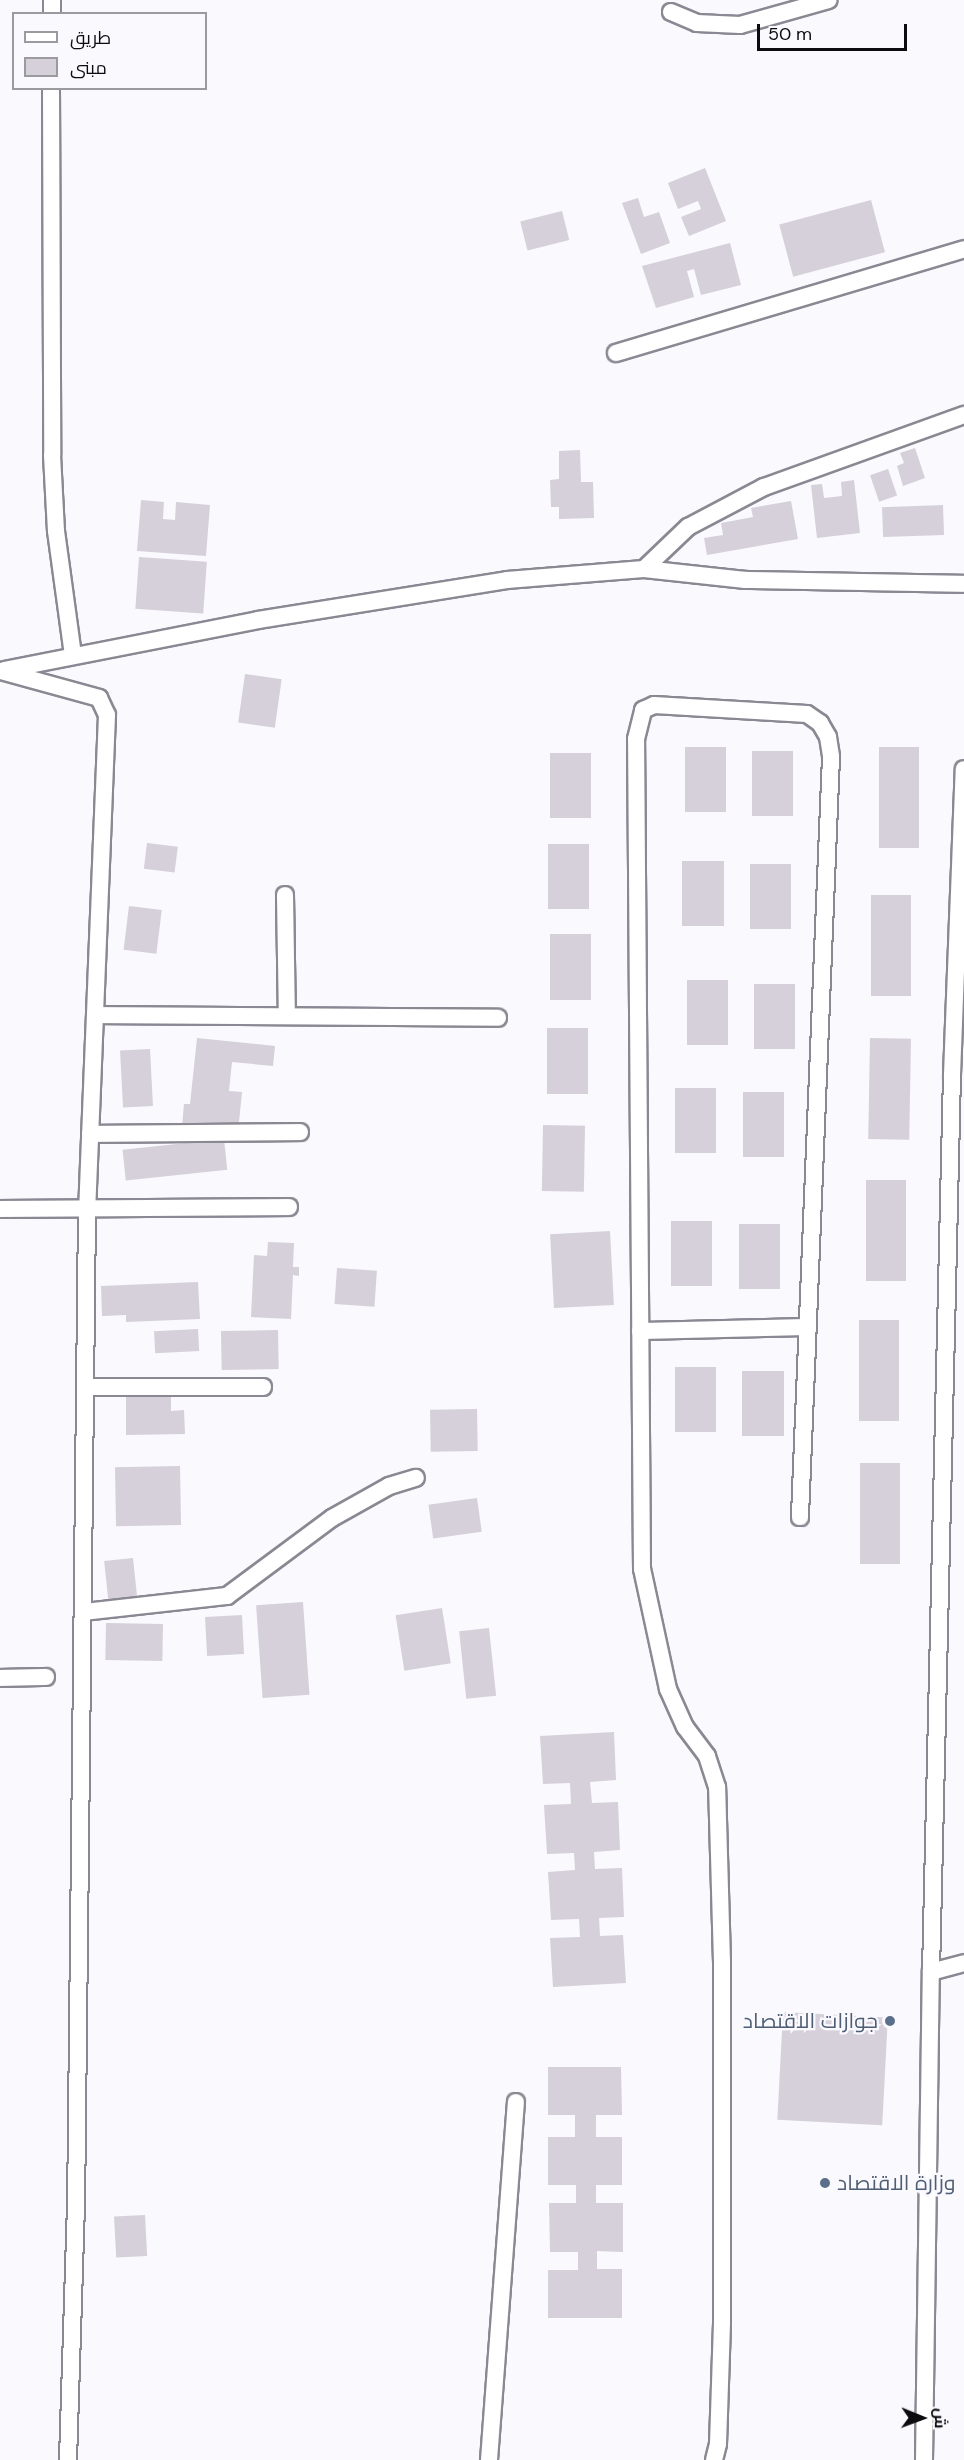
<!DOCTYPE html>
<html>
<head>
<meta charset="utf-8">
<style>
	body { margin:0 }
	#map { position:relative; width:964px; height:2460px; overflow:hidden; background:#faf9fe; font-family:"DM Sans",Cairo,sans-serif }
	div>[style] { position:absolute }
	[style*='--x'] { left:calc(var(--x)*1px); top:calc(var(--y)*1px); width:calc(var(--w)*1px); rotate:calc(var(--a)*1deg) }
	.building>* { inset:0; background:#d5d0da; transform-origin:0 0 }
	.roads { filter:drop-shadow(2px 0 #8a8993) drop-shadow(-2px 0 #8a8993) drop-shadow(0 2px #8a8993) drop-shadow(0 -2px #8a8993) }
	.minor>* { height:16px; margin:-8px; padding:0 8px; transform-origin:8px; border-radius:8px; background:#fff }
	.dots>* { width:16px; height:16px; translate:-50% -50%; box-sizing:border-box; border:3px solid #faf9fe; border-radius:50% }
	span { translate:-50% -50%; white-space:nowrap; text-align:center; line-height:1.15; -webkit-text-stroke:4.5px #faf9fe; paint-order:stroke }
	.service-label { font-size:21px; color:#4e5e75 }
	.right { translate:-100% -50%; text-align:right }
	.left { translate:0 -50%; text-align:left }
	.legend { position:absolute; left:12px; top:12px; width:195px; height:78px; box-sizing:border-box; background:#faf9fe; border:2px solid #9b9a9e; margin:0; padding:8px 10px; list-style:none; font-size:18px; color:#0c0c0f }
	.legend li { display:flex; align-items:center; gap:12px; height:30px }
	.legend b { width:30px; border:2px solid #9b9a9e }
	.north { position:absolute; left:892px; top:2388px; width:60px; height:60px; -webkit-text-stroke:4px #faf9fe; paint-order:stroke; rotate:91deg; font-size:16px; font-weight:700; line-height:24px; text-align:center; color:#0c0c0f }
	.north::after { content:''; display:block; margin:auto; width:21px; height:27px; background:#0c0c0f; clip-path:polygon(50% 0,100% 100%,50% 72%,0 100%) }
	.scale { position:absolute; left:757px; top:24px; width:150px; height:27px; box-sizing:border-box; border:3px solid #0c0c0f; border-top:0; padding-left:8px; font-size:18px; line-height:21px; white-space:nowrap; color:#0c0c0f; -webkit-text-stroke:4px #faf9fe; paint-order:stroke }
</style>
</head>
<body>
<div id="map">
	<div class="building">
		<div style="clip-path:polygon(705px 168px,726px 221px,689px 236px,681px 217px,701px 209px,698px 201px,678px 209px,668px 183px)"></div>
		<div style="clip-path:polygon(638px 198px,644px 217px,659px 212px,670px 243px,641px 254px,622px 203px)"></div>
		<div style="left:871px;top:200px;width:54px;height:95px;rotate:75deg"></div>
		<div style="left:562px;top:211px;width:30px;height:43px;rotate:76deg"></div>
		<div style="clip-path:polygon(730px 243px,741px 285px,701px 295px,694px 269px,687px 271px,694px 297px,656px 308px,642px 266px)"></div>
		<div style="clip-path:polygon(915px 448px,925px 478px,903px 486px,897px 466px,904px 463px,900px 453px)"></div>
		<div style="clip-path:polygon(580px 450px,581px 482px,593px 482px,594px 518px,559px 519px,559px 507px,551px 507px,550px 480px,559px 479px,559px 451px)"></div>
		<div style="left:888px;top:469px;width:28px;height:19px;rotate:71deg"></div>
		<div style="clip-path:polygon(854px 480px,860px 533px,817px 538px,811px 485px,822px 484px,824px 498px,842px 496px,841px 482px)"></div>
		<div style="clip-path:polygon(141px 500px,164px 502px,163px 519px,175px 520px,176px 502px,210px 505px,206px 556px,137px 551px)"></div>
		<div style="clip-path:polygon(791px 501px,798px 539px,707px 555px,704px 538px,723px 535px,721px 523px,753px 517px,751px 508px)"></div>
		<div style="left:943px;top:505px;width:30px;height:61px;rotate:88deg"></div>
		<div style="left:139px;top:557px;width:68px;height:52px;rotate:4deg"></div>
		<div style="left:245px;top:674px;width:37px;height:49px;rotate:8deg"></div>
		<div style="left:685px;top:747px;width:41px;height:65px"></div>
		<div style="left:879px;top:747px;width:40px;height:101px"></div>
		<div style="left:752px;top:751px;width:41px;height:65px"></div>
		<div style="left:550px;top:753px;width:41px;height:65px"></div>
		<div style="left:147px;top:843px;width:31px;height:26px;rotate:7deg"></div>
		<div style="left:548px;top:844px;width:41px;height:65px"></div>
		<div style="left:682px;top:861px;width:42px;height:65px"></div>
		<div style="left:750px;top:864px;width:41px;height:65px"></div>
		<div style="left:871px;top:895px;width:40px;height:101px"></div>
		<div style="left:129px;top:906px;width:33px;height:44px;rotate:7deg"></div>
		<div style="left:591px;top:934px;width:66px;height:41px;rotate:90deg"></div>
		<div style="left:687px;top:980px;width:41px;height:65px"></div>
		<div style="left:754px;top:984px;width:41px;height:65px"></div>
		<div style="left:547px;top:1028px;width:41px;height:66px"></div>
		<div style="clip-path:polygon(197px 1038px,275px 1046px,273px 1066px,232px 1062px,229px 1091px,242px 1092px,238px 1132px,182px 1127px,184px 1104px,190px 1104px)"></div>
		<div style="left:870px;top:1038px;width:41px;height:101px;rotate:1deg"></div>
		<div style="left:150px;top:1049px;width:57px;height:30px;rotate:87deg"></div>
		<div style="left:675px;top:1088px;width:41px;height:65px"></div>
		<div style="left:743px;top:1092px;width:41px;height:65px"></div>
		<div style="left:543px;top:1125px;width:42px;height:66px;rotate:1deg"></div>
		<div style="left:224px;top:1139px;width:31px;height:102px;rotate:84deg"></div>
		<div style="left:866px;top:1180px;width:40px;height:101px"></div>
		<div style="left:671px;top:1221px;width:41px;height:65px"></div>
		<div style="left:739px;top:1224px;width:41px;height:65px"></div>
		<div style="left:610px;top:1231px;width:74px;height:60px;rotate:87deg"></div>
		<div style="clip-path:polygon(268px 1242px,294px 1243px,293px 1267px,299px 1267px,299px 1276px,293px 1275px,291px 1319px,251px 1317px,254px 1255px,267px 1256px)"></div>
		<div style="left:337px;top:1268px;width:40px;height:36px;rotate:4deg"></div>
		<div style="clip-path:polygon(198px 1282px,200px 1319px,126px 1322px,126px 1315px,102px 1316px,101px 1286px)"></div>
		<div style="left:859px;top:1320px;width:40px;height:101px"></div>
		<div style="left:198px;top:1329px;width:22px;height:44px;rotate:87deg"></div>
		<div style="left:278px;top:1330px;width:39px;height:57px;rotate:89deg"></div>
		<div style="left:675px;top:1367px;width:41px;height:65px"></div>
		<div style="left:742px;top:1371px;width:42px;height:65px"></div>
		<div style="clip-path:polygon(171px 1395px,171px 1411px,184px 1410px,185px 1434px,126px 1435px,126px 1397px)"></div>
		<div style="left:477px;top:1409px;width:42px;height:47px;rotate:89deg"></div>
		<div style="left:860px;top:1463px;width:40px;height:101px"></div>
		<div style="left:180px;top:1466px;width:59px;height:65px;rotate:89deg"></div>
		<div style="left:477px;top:1498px;width:34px;height:49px;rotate:82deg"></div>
		<div style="left:133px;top:1558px;width:39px;height:29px;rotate:84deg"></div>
		<div style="left:303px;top:1602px;width:93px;height:47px;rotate:86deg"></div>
		<div style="left:442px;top:1608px;width:56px;height:47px;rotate:81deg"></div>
		<div style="left:242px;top:1615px;width:39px;height:37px;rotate:87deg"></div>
		<div style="left:106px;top:1623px;width:57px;height:37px;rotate:1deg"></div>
		<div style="left:489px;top:1628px;width:68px;height:30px;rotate:84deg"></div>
		<div style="clip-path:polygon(614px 1732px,616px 1780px,590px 1782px,592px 1803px,618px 1802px,620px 1850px,594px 1852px,595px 1869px,622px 1868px,624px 1917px,599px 1918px,600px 1936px,623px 1935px,626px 1983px,553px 1987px,550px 1938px,580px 1937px,579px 1919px,551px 1920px,548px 1872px,575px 1870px,574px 1853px,547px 1854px,544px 1805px,571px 1804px,570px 1783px,543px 1784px,540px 1736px)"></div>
		<div style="left:783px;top:2012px;width:105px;height:108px;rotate:3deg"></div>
		<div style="clip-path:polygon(548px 2067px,621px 2067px,622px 2115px,596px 2115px,596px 2137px,622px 2137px,622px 2185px,596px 2185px,596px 2203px,623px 2203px,623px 2252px,597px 2251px,597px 2269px,622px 2269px,622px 2318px,548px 2318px,548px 2270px,578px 2270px,578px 2252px,550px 2252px,549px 2203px,576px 2203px,576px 2185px,548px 2185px,548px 2137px,575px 2137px,575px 2115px,548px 2115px)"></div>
		<div style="left:145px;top:2215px;width:41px;height:31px;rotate:87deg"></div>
	</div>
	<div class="roads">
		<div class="minor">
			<div style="--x:671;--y:12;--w:28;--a:23"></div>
			<div style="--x:697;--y:23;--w:43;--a:2.7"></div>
			<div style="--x:740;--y:25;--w:92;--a:-15.7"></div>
			<div style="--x:52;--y:14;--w:14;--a:-90"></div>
			<div style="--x:51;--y:88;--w:367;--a:89.8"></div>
			<div style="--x:52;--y:455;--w:76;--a:87"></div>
			<div style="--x:56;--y:531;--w:125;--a:82.2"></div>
			<div style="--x:616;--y:353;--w:363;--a:-16.6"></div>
			<div style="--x:644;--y:569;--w:61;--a:-43.7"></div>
			<div style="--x:688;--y:527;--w:86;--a:-27.8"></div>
			<div style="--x:764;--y:487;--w:213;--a:-19.8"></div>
			<div style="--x:4;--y:670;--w:259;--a:-11.1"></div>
			<div style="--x:258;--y:620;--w:252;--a:-9.1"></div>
			<div style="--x:507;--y:580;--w:137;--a:-4.6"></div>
			<div style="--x:644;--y:569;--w:102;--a:6.2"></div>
			<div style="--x:745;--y:580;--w:219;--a:1"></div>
			<div style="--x:1;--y:671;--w:102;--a:15.4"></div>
			<div style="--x:99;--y:698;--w:19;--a:65"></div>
			<div style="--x:107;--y:715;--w:495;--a:92.3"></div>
			<div style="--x:87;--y:1210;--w:995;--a:90.63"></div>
			<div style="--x:76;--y:2205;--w:255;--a:91.8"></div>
			<div style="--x:285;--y:895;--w:121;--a:89.1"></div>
			<div style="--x:95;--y:1015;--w:403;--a:0.4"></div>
			<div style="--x:90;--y:1134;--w:210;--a:-0.5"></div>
			<div style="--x:0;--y:1209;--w:289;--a:-0.4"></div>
			<div style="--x:640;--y:1331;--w:168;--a:-1.4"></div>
			<div style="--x:87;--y:1387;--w:176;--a:0"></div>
			<div style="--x:84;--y:1612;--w:144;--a:-6.4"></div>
			<div style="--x:227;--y:1596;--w:131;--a:-36.6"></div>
			<div style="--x:332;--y:1518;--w:65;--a:-29.3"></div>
			<div style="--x:389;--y:1486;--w:28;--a:-17"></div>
			<div style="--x:0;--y:1678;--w:46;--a:-1.2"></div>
			<div style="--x:931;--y:1972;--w:34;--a:-15"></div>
			<div style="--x:489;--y:2460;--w:359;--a:-85.7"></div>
			<div style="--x:714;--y:2460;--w:16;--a:-76"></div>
			<div style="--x:718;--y:2444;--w:122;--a:-88.1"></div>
			<div style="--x:722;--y:2322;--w:360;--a:-90"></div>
			<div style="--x:722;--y:1962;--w:175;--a:-91.6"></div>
			<div style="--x:717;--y:1787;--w:33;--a:-108"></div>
			<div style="--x:707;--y:1756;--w:36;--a:-127"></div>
			<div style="--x:685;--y:1727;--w:42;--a:-114.1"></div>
			<div style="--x:668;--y:1689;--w:123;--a:-102.2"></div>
			<div style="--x:642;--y:1569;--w:830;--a:-90.41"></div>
			<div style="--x:636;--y:739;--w:30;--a:-76"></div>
			<div style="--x:643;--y:710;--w:12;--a:-24"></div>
			<div style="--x:654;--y:705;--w:153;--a:3.4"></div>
			<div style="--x:807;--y:714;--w:16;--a:35"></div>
			<div style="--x:820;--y:723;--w:16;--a:60"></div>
			<div style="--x:828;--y:737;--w:20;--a:81"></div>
			<div style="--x:831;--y:757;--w:761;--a:92.34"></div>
			<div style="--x:924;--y:2460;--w:488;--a:-89.2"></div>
			<div style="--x:931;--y:1972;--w:897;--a:-88.66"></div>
			<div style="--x:952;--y:1075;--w:306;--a:-87.8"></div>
		</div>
	</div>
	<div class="dots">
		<div style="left:890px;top:2021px;background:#5c6f8a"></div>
		<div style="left:825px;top:2183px;background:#5c6f8a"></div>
	</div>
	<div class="service-label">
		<span class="right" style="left:878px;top:2021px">جوازات الاقتصاد</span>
		<span class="left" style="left:837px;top:2183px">وزارة الاقتصاد</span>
	</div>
	<ul class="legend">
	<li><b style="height:8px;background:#fff"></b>طريق</li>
	<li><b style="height:16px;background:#d5d0da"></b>مبنى</li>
	</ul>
	<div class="north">ش</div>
	<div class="scale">50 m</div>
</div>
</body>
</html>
